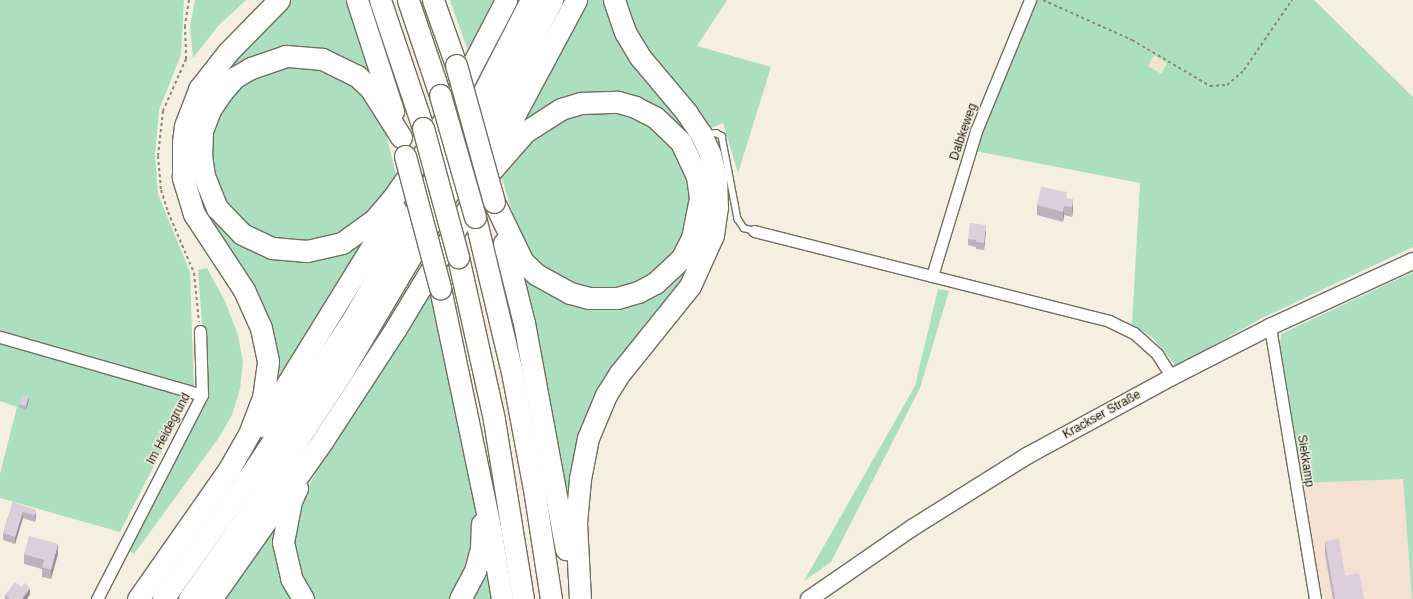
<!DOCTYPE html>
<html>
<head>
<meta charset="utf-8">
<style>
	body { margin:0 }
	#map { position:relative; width:1413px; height:599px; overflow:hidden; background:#f4efe0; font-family:Helvetica,sans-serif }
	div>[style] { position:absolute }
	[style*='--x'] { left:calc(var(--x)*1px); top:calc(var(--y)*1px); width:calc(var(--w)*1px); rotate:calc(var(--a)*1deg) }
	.commercial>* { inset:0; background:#f4e1d1 }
	.industrial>* { inset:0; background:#eee4cf; transform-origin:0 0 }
	.green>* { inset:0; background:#acdfbf }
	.path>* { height:2px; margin-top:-1px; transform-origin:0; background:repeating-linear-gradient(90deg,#8b887d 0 3px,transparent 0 6px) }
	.roads { filter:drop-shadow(1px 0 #726e60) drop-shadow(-1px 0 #726e60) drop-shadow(0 1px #726e60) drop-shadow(0 -1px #726e60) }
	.lane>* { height:5.5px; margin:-2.75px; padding:0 2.75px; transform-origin:2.75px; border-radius:2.75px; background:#fff }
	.street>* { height:11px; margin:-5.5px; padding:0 5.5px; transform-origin:5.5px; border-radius:5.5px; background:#fff }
	.secondary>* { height:16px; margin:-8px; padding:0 8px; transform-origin:8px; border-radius:8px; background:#fff }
	.highway>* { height:21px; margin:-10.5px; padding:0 10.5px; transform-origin:10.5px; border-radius:10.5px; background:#fff }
	.bridges { filter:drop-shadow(1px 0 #726e60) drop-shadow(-1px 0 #726e60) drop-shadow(0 1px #726e60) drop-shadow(0 -1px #726e60) }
	.highway-bridge>* { height:21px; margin:-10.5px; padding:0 10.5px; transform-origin:10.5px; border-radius:10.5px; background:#fff }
	.wall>* { inset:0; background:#bdb1bb }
	.shaded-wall>* { inset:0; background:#9a9099 }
	.building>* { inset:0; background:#dcceda; transform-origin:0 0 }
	span { translate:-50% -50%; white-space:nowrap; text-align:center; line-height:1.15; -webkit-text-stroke:3px #f4efe0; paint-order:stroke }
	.street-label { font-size:12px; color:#1a1913 }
</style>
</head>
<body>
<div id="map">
	<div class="commercial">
		<div style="clip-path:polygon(1403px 479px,1412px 599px,1322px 599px,1303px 483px)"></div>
	</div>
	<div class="industrial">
		<div style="left:1153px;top:55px;width:16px;height:13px;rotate:30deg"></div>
	</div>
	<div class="green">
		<div style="clip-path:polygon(0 0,184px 0,181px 55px,159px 110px,155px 155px,158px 194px,190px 272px,194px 388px,0 331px)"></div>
		<div style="clip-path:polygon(195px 0,246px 0,219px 25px,193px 58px,190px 26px)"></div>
		<div style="clip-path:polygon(288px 0,347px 0,370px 71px,325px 52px,288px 47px,252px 58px,225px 77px,209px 98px,198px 122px,193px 144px,193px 165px,209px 212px,247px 248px,268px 256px,293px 260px,317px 256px,367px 240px,302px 344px,273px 382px,273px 348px,270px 331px,256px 298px,214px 234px,196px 200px,190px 181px,188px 157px,189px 136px,194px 119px,208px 86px)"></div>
		<div style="clip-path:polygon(450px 0,493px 0,468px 51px)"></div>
		<div style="clip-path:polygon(584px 0,603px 0,615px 33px,681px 118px,703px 151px,709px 176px,686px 137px,609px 95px,514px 134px)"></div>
		<div style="clip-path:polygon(622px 0,727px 0,697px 46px,771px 67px,738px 173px,723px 123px,706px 130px,639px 46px)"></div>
		<div style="clip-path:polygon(evenodd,1032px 0,1314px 0,1413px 97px,1413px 247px,1262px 318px,1176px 366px,1152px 337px,1132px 325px,1140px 183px,975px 151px,982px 126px,1032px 0,1154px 55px,1167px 63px,1161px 74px,1148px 66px,1154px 55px)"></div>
		<div style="clip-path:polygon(286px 64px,330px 71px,353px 84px,371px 101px,385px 129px,397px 179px,377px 206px,332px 238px,311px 244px,266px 238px,229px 214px,209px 174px,211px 129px,224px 101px,254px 73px)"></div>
		<div style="clip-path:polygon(600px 109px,622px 113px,650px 124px,667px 137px,692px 185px,692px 209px,676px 252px,661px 271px,619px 293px,575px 287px,540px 265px,521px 241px,500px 172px,527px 140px,574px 113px)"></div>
		<div style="clip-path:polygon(702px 240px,687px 273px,660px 312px,626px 351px,567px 504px,521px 269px,617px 305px)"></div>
		<div style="clip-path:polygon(207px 268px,225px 301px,238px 335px,243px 362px,240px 389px,232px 415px,218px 439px,134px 554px,129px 550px,207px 395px,198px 270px)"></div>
		<div style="clip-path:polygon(1413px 272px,1413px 599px,1412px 599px,1403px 479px,1303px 483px,1280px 345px,1281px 334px)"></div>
		<div style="clip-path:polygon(938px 289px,949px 291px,920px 388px,831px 562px,804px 581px,915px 386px)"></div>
		<div style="clip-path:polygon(430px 292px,473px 487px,476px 517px,467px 573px,451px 599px,313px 599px,299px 576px,291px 545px,301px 501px,322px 460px)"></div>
		<div style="clip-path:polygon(0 343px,189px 398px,120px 532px,0 498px,0 474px,17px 407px,0 401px)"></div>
		<div style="clip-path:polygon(280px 513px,293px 599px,219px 599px)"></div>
		<div style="clip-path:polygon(486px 558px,491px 599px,470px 599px)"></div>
	</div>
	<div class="path">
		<div style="--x:189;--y:0;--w:26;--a:99"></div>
		<div style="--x:185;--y:26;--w:33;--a:88"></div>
		<div style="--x:186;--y:59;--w:57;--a:113.9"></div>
		<div style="--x:163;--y:111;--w:45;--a:96.3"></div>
		<div style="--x:158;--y:156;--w:34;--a:85"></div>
		<div style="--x:161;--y:190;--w:23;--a:72"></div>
		<div style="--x:168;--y:212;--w:66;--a:66.9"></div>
		<div style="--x:194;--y:273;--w:49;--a:84.2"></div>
		<div style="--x:1043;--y:0;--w:98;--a:24.2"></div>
		<div style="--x:1132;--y:40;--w:91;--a:30.5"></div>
		<div style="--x:1210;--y:86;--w:17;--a:-3"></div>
		<div style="--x:1227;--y:85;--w:23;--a:-41"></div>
		<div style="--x:1244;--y:70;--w:85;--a:-55.6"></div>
	</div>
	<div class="roads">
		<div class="lane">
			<div style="--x:706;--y:134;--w:10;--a:-6"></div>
			<div style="--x:716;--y:133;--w:7;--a:27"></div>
			<div style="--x:722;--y:136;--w:85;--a:79.1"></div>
			<div style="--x:738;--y:219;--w:11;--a:56"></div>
			<div style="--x:744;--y:228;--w:10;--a:17"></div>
		</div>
		<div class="street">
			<div style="--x:754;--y:231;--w:366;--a:14.2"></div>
			<div style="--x:1109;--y:321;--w:28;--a:26"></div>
			<div style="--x:1134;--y:333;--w:31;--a:42"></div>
			<div style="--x:1157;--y:354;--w:27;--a:57"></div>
			<div style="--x:932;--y:276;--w:152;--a:-73.1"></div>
			<div style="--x:976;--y:131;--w:142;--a:-67.6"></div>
			<div style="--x:1270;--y:327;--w:276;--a:80.6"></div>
			<div style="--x:0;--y:337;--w:210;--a:16"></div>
			<div style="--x:97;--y:599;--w:229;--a:-62.8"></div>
			<div style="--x:202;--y:395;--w:64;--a:-91.8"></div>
		</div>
		<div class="secondary">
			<div style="--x:809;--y:599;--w:125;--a:-34.6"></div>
			<div style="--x:912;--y:528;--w:136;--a:-32.1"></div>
			<div style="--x:1027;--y:456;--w:165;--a:-28.6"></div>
			<div style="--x:1172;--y:377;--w:110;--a:-27"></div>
			<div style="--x:1270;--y:327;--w:157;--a:-24.8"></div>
		</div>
		<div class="highway">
			<div style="--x:357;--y:0;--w:117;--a:72"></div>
			<div style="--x:380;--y:0;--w:135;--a:71.4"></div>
			<div style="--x:408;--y:0;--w:100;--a:71.4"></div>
			<div style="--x:433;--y:0;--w:69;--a:70.5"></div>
			<div style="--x:440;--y:127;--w:143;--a:-62.5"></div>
			<div style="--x:401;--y:137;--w:58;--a:-122.3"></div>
			<div style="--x:370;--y:88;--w:18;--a:-137"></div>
			<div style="--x:357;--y:76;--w:39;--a:-154"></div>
			<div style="--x:322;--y:59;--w:36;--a:-175"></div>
			<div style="--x:286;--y:56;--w:37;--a:161"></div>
			<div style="--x:251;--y:68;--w:20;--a:150"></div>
			<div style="--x:234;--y:78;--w:18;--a:131"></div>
			<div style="--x:222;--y:92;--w:22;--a:124"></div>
			<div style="--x:210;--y:110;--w:22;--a:111"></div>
			<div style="--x:202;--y:131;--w:24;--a:92"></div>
			<div style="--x:201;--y:155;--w:21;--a:82"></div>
			<div style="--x:204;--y:176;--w:35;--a:68"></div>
			<div style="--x:217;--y:208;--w:36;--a:46"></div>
			<div style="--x:242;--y:234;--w:33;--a:25"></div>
			<div style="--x:272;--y:248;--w:35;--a:5"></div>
			<div style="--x:307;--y:251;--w:36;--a:-13"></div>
			<div style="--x:342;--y:243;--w:41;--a:-36"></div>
			<div style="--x:375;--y:219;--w:31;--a:-50"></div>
			<div style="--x:395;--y:195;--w:67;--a:-55.4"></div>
			<div style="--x:493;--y:155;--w:176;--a:-61.8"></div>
			<div style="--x:475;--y:217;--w:164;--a:76.6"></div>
			<div style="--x:513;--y:377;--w:114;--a:79.4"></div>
			<div style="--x:534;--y:489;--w:111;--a:81.2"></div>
			<div style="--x:504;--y:243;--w:82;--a:76"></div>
			<div style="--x:524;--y:323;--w:230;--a:79.5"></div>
			<div style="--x:458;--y:257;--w:167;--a:77.5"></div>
			<div style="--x:494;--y:420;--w:181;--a:80.8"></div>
			<div style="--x:440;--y:288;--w:250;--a:78.2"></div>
			<div style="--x:491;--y:533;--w:67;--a:80.5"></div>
			<div style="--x:261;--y:426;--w:255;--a:-58.3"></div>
			<div style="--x:297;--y:488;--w:14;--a:115"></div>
			<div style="--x:291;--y:501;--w:42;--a:101"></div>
			<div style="--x:283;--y:542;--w:37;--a:77"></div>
			<div style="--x:291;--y:578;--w:24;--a:60"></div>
			<div style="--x:138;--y:599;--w:159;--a:-55"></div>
			<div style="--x:229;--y:469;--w:40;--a:-60.3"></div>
			<div style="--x:249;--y:434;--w:39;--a:-69"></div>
			<div style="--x:263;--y:398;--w:37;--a:-82"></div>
			<div style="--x:268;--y:361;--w:34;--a:-102"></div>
			<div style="--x:261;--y:328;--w:42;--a:-114.1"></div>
			<div style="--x:244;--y:290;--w:91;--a:-123.3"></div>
			<div style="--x:194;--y:214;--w:39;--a:-107"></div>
			<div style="--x:183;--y:177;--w:35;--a:-90"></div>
			<div style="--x:183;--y:142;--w:16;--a:-83"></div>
			<div style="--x:185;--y:126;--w:40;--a:-69"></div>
			<div style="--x:199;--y:89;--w:47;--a:-51.9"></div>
			<div style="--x:228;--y:52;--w:73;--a:-45.6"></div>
			<div style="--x:163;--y:599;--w:160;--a:-54.9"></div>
			<div style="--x:255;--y:468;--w:178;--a:-56.7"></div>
			<div style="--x:353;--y:319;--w:252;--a:-60"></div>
			<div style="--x:479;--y:101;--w:114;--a:-62.8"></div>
			<div style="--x:189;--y:599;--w:140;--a:-55.2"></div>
			<div style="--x:269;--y:484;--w:137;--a:-56.9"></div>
			<div style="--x:344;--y:369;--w:281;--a:-59.4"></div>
			<div style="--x:487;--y:127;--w:143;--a:-62.9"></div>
			<div style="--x:211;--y:599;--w:194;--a:-54.8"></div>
			<div style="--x:323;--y:440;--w:134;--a:-56.9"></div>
			<div style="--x:396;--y:328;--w:182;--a:-58.9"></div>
			<div style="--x:490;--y:172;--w:53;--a:-48.8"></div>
			<div style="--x:525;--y:132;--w:43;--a:-32.6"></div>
			<div style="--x:561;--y:109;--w:21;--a:-17"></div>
			<div style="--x:581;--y:103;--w:37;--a:-2"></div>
			<div style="--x:618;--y:102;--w:18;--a:16"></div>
			<div style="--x:635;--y:107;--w:22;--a:27"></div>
			<div style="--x:655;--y:117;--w:36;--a:44"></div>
			<div style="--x:681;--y:142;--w:38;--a:65"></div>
			<div style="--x:697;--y:176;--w:22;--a:82"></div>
			<div style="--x:700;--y:198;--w:41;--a:101.3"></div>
			<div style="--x:692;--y:238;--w:22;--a:117"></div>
			<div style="--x:682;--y:258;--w:37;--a:137"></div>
			<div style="--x:655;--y:283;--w:19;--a:152"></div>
			<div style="--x:638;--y:292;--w:22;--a:164"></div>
			<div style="--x:617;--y:298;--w:28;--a:180"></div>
			<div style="--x:589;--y:298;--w:20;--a:-165"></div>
			<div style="--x:570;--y:293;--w:38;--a:-151"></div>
			<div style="--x:537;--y:275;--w:19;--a:-137"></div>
			<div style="--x:523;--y:262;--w:67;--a:-115.8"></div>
			<div style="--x:460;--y:599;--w:32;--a:-62"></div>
			<div style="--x:475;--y:571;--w:23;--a:-75"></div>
			<div style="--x:481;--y:549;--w:25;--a:-88"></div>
			<div style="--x:580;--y:599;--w:76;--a:-93"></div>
			<div style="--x:576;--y:523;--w:44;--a:-84.8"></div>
			<div style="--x:580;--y:479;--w:42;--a:-79"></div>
			<div style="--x:588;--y:438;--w:47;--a:-67.3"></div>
			<div style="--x:606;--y:395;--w:26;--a:-58"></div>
			<div style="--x:620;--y:373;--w:112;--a:-51.2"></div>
			<div style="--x:690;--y:286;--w:56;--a:-65.7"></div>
			<div style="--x:713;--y:235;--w:28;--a:-82"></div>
			<div style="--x:717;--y:207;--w:29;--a:-92"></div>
			<div style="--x:716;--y:178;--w:25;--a:-104"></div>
			<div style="--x:710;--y:154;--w:22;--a:-114"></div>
			<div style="--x:701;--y:134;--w:25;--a:-124"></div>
			<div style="--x:687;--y:113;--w:73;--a:-130"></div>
			<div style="--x:640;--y:57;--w:29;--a:-121"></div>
			<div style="--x:625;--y:32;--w:34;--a:-109"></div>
		</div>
	</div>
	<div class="bridges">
		<div class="highway-bridge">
			<div style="--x:456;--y:65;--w:142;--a:74.5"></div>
			<div style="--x:440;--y:95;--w:127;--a:74"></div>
			<div style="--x:423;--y:128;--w:134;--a:74.8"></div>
			<div style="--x:405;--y:156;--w:137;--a:75.1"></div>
		</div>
	</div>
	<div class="wall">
		<div style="clip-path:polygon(1067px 198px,1073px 209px,1072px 217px,1064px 215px,1063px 222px,1037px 215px,1037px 205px)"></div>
		<div style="clip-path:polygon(986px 231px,984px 250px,976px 249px,976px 247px,968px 245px,968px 239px)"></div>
		<div style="clip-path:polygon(29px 400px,26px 410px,20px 408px,20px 405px)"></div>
		<div style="clip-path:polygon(13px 502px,36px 516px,35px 522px,23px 518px,15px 544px,3px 540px,3px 533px)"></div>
		<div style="clip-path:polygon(1325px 541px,1345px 576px,1364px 599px,1333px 599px,1325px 554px)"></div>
		<div style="clip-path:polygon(24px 554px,58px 554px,51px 579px,42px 577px,42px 569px,24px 564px)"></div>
		<div style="clip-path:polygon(30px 594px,27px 599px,5px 599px,5px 595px)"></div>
	</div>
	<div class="shaded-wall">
		<div style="clip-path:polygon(1073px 199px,1073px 209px,1072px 217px,1072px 207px)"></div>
		<div style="clip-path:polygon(1064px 206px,1064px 215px,1063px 222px,1063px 212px)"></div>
		<div style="clip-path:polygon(986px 225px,986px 231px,984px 250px,984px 243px)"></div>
		<div style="clip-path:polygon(29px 397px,29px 400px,26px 410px,26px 406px)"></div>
		<div style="clip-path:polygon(36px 510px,36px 516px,35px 522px,35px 515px)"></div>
		<div style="clip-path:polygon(23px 512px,23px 518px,15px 544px,15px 537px)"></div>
		<div style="clip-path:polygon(58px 544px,58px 554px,51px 579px,51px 570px)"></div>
		<div style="clip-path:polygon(30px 588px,30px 594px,27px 599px,22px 599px)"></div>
	</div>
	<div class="building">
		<div style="clip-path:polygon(1041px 187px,1067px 192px,1066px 198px,1073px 199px,1072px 207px,1064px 206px,1063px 212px,1037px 205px)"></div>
		<div style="clip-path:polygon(970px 223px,986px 225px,984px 243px,976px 242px,976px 240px,968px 239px)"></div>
		<div style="left:23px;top:395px;width:6px;height:10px;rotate:18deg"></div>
		<div style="clip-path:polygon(13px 502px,36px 510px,35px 515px,23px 512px,15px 537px,3px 533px)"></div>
		<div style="clip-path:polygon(29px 536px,58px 544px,51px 570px,42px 567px,44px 560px,24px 554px)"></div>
		<div style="clip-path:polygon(1339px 539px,1345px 576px,1359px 573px,1364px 599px,1335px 599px,1325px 541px)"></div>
		<div style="clip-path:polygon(15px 582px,21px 587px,25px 583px,30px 588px,22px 599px,10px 599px,5px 595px)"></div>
	</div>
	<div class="street-label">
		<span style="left:964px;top:132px;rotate:-71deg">Dalbkeweg</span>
		<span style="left:1102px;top:415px;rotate:-29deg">Krackser Straße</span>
		<span style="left:169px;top:429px;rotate:-62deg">Im Heidegrund</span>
		<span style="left:1305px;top:461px;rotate:81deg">Siekkamp</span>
	</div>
</div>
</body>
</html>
